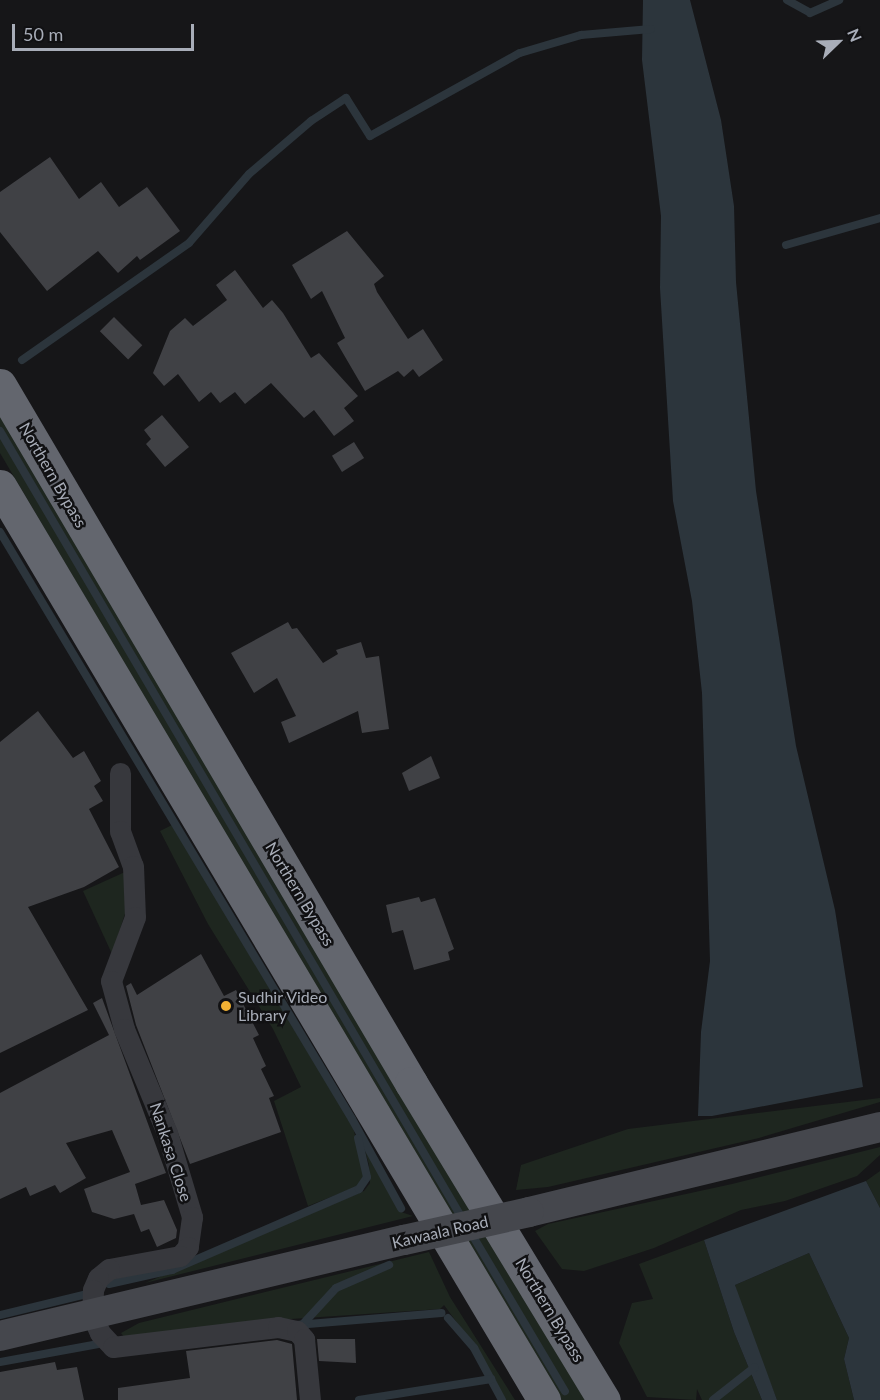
<!DOCTYPE html>
<html>
<head>
<meta charset="utf-8">
<style>
	body { margin:0 }
	#map { position:relative; width:880px; height:1400px; overflow:hidden; background:#161618; font-family:Lato,sans-serif }
	div>[style] { position:absolute }
	[style*='--x'] { left:calc(var(--x)*1px); top:calc(var(--y)*1px); width:calc(var(--w)*1px); rotate:calc(var(--a)*1deg) }
	.green>* { inset:0; background:#1e261f }
	.water>* { inset:0; background:#2c353c }
	.stream>* { height:8px; margin:-4px; padding:0 4px; transform-origin:4px; border-radius:4px; background:#2c353c }
	.building>* { inset:0; background:#404145; transform-origin:0 0 }
	.street>* { height:21px; margin:-10.5px; padding:0 10.5px; transform-origin:10.5px; border-radius:10.5px; background:#37383d }
	.secondary>* { height:30px; margin:-15px; padding:0 15px; transform-origin:15px; border-radius:15px; background:#45474d }
	.highway>* { height:33px; margin:-16.5px; padding:0 16.5px; transform-origin:16.5px; border-radius:16.5px; background:#63666e }
	.secondary-bridge>* { height:30px; margin:-15px; padding:0 15px; transform-origin:15px; border-radius:15px; background:#45474d }
	.dots>* { width:16px; height:16px; translate:-50% -50%; box-sizing:border-box; border:3px solid #111113; border-radius:50% }
	span { translate:-50% -50%; white-space:nowrap; text-align:center; line-height:1.15; -webkit-text-stroke:5px #111113; paint-order:stroke }
	.street-label { font-size:16px; color:#a8adb8 }
	.poi-label { font-size:16px; color:#a8adb8 }
	.left { translate:0 -50%; text-align:left }
	.north { position:absolute; left:808px; top:12px; width:60px; height:60px; -webkit-text-stroke:4px #111113; paint-order:stroke; rotate:67deg; font-size:16px; font-weight:700; line-height:24px; text-align:center; color:#a8adb8 }
	.north::after { content:''; display:block; margin:auto; width:21px; height:27px; background:#a8adb8; clip-path:polygon(50% 0,100% 100%,50% 72%,0 100%) }
	.scale { position:absolute; left:12px; top:24px; width:182px; height:27px; box-sizing:border-box; border:3px solid #a8adb8; border-top:0; padding-left:8px; font-size:18px; line-height:21px; white-space:nowrap; color:#a8adb8; -webkit-text-stroke:4px #111113; paint-order:stroke }
</style>
</head>
<body>
<div id="map">
	<div class="green">
		<div style="clip-path:polygon(0 407px,590px 1400px,559px 1400px,0 453px)"></div>
		<div style="clip-path:polygon(172px 825px,351px 1119px,365px 1176px,356px 1187px,308px 1206px,274px 1101px,301px 1087px,273px 1029px,208px 924px,160px 831px)"></div>
		<div style="clip-path:polygon(125px 872px,131px 895px,112px 954px,83px 891px)"></div>
		<div style="clip-path:polygon(880px 1098px,880px 1102px,759px 1138px,548px 1187px,516px 1190px,521px 1165px,628px 1129px)"></div>
		<div style="clip-path:polygon(362px 1140px,401px 1212px,413px 1216px,145px 1283px,364px 1191px,370px 1183px,369px 1165px)"></div>
		<div style="clip-path:polygon(880px 1147px,880px 1155px,857px 1176px,785px 1201px,741px 1210px,654px 1248px,584px 1271px,562px 1269px,535px 1231px,548px 1224px,732px 1184px)"></div>
		<div style="clip-path:polygon(880px 1171px,880px 1208px,866px 1181px)"></div>
		<div style="clip-path:polygon(704px 1240px,734px 1332px,762px 1400px,702px 1400px,697px 1389px,696px 1400px,647px 1397px,619px 1343px,632px 1303px,653px 1299px,639px 1264px)"></div>
		<div style="clip-path:polygon(429px 1252px,450px 1297px,515px 1400px,504px 1400px,475px 1347px,444px 1305px,440px 1309px,248px 1322px,124px 1337px,121px 1333px,139px 1323px)"></div>
		<div style="clip-path:polygon(809px 1253px,849px 1338px,844px 1359px,854px 1400px,777px 1400px,741px 1308px,735px 1285px)"></div>
	</div>
	<div class="water">
		<div style="clip-path:polygon(643px 0,690px 0,721px 120px,734px 206px,736px 282px,756px 491px,796px 746px,835px 910px,863px 1087px,712px 1116px,698px 1116px,701px 1032px,710px 961px,702px 693px,692px 601px,673px 501px,660px 288px,661px 216px,642px 60px)"></div>
		<div style="clip-path:polygon(866px 1181px,880px 1208px,880px 1400px,854px 1400px,844px 1359px,849px 1338px,809px 1253px,735px 1285px,777px 1400px,762px 1400px,734px 1332px,704px 1240px)"></div>
	</div>
	<div class="stream">
		<div style="--x:787;--y:0;--w:26;--a:29"></div>
		<div style="--x:810;--y:13;--w:32;--a:-24"></div>
		<div style="--x:786;--y:245;--w:98;--a:-16"></div>
		<div style="--x:22;--y:360;--w:204;--a:-35"></div>
		<div style="--x:189;--y:243;--w:91;--a:-49"></div>
		<div style="--x:249;--y:174;--w:82;--a:-40.5"></div>
		<div style="--x:311;--y:121;--w:42;--a:-33.3"></div>
		<div style="--x:346;--y:98;--w:45;--a:57.7"></div>
		<div style="--x:370;--y:136;--w:171;--a:-29"></div>
		<div style="--x:520;--y:53;--w:64;--a:-16.4"></div>
		<div style="--x:581;--y:35;--w:70;--a:-4.9"></div>
		<div style="--x:0;--y:431;--w:915;--a:59.59"></div>
		<div style="--x:0;--y:532;--w:684;--a:59.05"></div>
		<div style="--x:352;--y:1119;--w:102;--a:61.2"></div>
		<div style="--x:471;--y:1233;--w:184;--a:59.3"></div>
		<div style="--x:109;--y:1284;--w:65;--a:-12.5"></div>
		<div style="--x:172;--y:1270;--w:204;--a:-23.4"></div>
		<div style="--x:359;--y:1189;--w:14;--a:-56"></div>
		<div style="--x:367;--y:1177;--w:40;--a:-103"></div>
		<div style="--x:0;--y:1315;--w:89;--a:-13.6"></div>
		<div style="--x:448;--y:1318;--w:40;--a:49"></div>
		<div style="--x:474;--y:1348;--w:59;--a:61.7"></div>
		<div style="--x:296;--y:1325;--w:146;--a:-4.7"></div>
		<div style="--x:302;--y:1325;--w:50;--a:-47.4"></div>
		<div style="--x:336;--y:1288;--w:58;--a:-23.5"></div>
		<div style="--x:0;--y:1362;--w:100;--a:-10.4"></div>
		<div style="--x:359;--y:1400;--w:134;--a:-9"></div>
		<div style="--x:713;--y:1400;--w:53;--a:-38.2"></div>
	</div>
	<div class="building">
		<div style="clip-path:polygon(50px 157px,79px 199px,101px 182px,119px 207px,147px 187px,180px 231px,140px 260px,137px 256px,118px 273px,98px 251px,47px 291px,0 232px,0 192px)"></div>
		<div style="clip-path:polygon(347px 231px,384px 276px,374px 284px,377px 292px,408px 339px,423px 329px,443px 360px,419px 377px,413px 369px,404px 377px,398px 371px,365px 391px,337px 343px,345px 338px,322px 291px,311px 299px,292px 265px)"></div>
		<div style="clip-path:polygon(235px 270px,263px 308px,272px 300px,283px 313px,311px 358px,319px 353px,358px 396px,344px 408px,354px 421px,334px 436px,314px 410px,304px 418px,271px 383px,245px 404px,235px 392px,220px 403px,211px 392px,199px 402px,178px 374px,164px 386px,153px 373px,170px 331px,185px 318px,193px 326px,227px 300px,216px 285px)"></div>
		<div style="left:114px;top:317px;width:40px;height:20px;rotate:45deg"></div>
		<div style="clip-path:polygon(162px 415px,189px 447px,165px 467px,146px 444px,151px 439px,144px 430px)"></div>
		<div style="left:354px;top:442px;width:19px;height:26px;rotate:58deg"></div>
		<div style="clip-path:polygon(288px 622px,292px 629px,297px 628px,323px 663px,338px 654px,336px 650px,361px 642px,366px 658px,379px 656px,389px 729px,362px 733px,358px 711px,289px 743px,281px 722px,296px 716px,277px 678px,254px 693px,231px 653px)"></div>
		<div style="clip-path:polygon(38px 711px,73px 758px,84px 751px,101px 781px,94px 786px,103px 801px,89px 809px,119px 867px,84px 887px,28px 907px,88px 1010px,0 1053px,0 742px)"></div>
		<div style="clip-path:polygon(431px 756px,440px 778px,409px 791px,402px 773px)"></div>
		<div style="clip-path:polygon(419px 897px,421px 902px,435px 898px,454px 949px,448px 952px,450px 960px,414px 970px,403px 930px,392px 933px,386px 905px)"></div>
		<div style="clip-path:polygon(201px 954px,224px 996px,236px 990px,259px 1035px,253px 1038px,266px 1066px,261px 1069px,274px 1096px,269px 1098px,281px 1132px,190px 1164px,136px 1025px,126px 986px,131px 983px,137px 995px)"></div>
		<div style="clip-path:polygon(102px 998px,166px 1173px,135px 1184px,141px 1205px,164px 1200px,177px 1230px,176px 1238px,157px 1247px,149px 1229px,141px 1232px,134px 1214px,114px 1219px,92px 1212px,84px 1189px,130px 1172px,112px 1130px,66px 1143px,86px 1178px,60px 1193px,55px 1185px,30px 1196px,26px 1187px,0 1199px,0 1093px,109px 1035px,93px 1003px)"></div>
		<div style="clip-path:polygon(317px 1339px,355px 1339px,356px 1363px,319px 1361px)"></div>
		<div style="clip-path:polygon(277px 1340px,292px 1344px,297px 1400px,118px 1400px,118px 1388px,190px 1378px,186px 1351px)"></div>
		<div style="clip-path:polygon(55px 1362px,57px 1370px,77px 1367px,84px 1400px,0 1400px,0 1372px)"></div>
	</div>
	<div class="street">
		<div style="--x:120;--y:773;--w:58;--a:90"></div>
		<div style="--x:120;--y:831;--w:37;--a:70"></div>
		<div style="--x:133;--y:866;--w:51;--a:87.8"></div>
		<div style="--x:135;--y:917;--w:68;--a:110.6"></div>
		<div style="--x:111;--y:981;--w:50;--a:74.8"></div>
		<div style="--x:124;--y:1029;--w:113;--a:67.5"></div>
		<div style="--x:167;--y:1133;--w:88;--a:73.4"></div>
		<div style="--x:192;--y:1217;--w:30;--a:98"></div>
		<div style="--x:188;--y:1247;--w:12;--a:132"></div>
		<div style="--x:180;--y:1256;--w:72;--a:169.6"></div>
		<div style="--x:109;--y:1269;--w:14;--a:141"></div>
		<div style="--x:98;--y:1278;--w:13;--a:113"></div>
		<div style="--x:93;--y:1290;--w:25;--a:92"></div>
		<div style="--x:92;--y:1315;--w:20;--a:66"></div>
		<div style="--x:100;--y:1333;--w:19;--a:47"></div>
		<div style="--x:113;--y:1347;--w:166;--a:-6.9"></div>
		<div style="--x:278;--y:1327;--w:19;--a:12"></div>
		<div style="--x:297;--y:1331;--w:11;--a:49"></div>
		<div style="--x:304;--y:1339;--w:61;--a:84.4"></div>
	</div>
	<div class="secondary">
		<div style="--x:529;--y:1212;--w:361;--a:-13.6"></div>
		<div style="--x:0;--y:1336;--w:415;--a:-13.4"></div>
	</div>
	<div class="highway">
		<div style="--x:0;--y:385;--w:810;--a:59.51"></div>
		<div style="--x:411;--y:1083;--w:371;--a:58.7"></div>
		<div style="--x:0;--y:486;--w:1064;--a:59.24"></div>
	</div>
	<div class="secondary-bridge">
		<div style="--x:404;--y:1240;--w:128;--a:-12.6"></div>
	</div>
	<div class="dots">
		<div style="left:226px;top:1006px;background:#f2b134"></div>
	</div>
	<div class="street-label">
		<span style="left:53px;top:475px;rotate:60deg">Northern Bypass</span>
		<span style="left:300px;top:894px;rotate:59deg">Northern Bypass</span>
		<span style="left:171px;top:1152px;rotate:72deg">Nankasa Close</span>
		<span style="left:440px;top:1232px;rotate:-13deg">Kawaala Road</span>
		<span style="left:550px;top:1310px;rotate:59deg">Northern Bypass</span>
	</div>
	<div class="poi-label">
		<span class="left" style="left:238px;top:1006px">Sudhir Video<br>Library</span>
	</div>
	<div class="north">N</div>
	<div class="scale">50 m</div>
</div>
</body>
</html>
